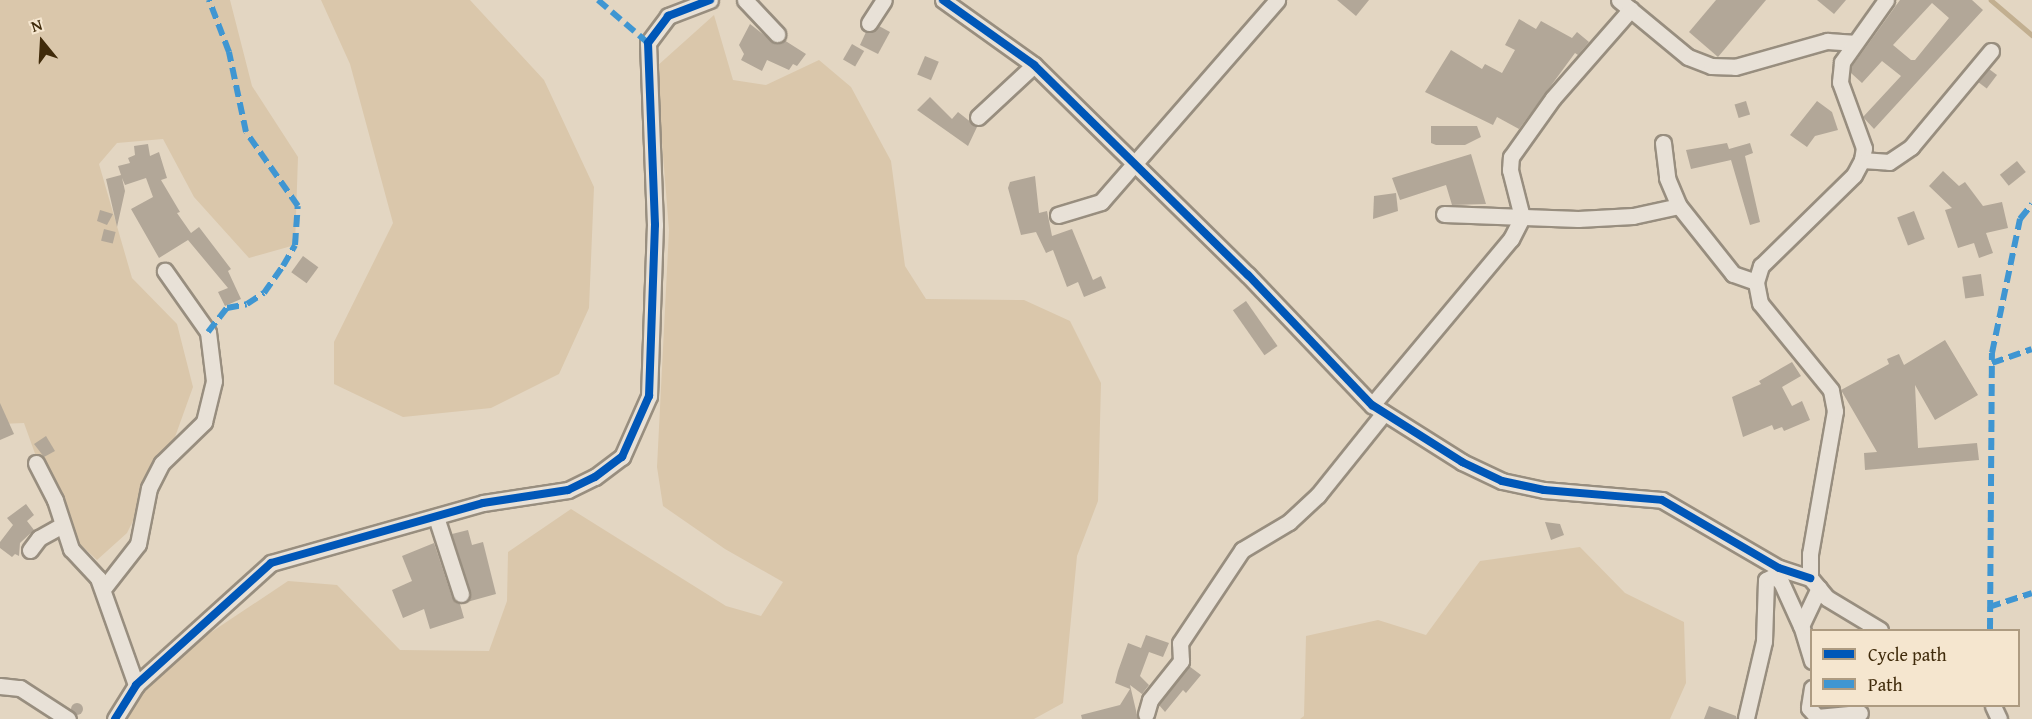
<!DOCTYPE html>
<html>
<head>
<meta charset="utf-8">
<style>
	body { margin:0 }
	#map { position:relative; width:2032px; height:719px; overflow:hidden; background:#e3d6c2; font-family:"Gentium Book Plus",serif }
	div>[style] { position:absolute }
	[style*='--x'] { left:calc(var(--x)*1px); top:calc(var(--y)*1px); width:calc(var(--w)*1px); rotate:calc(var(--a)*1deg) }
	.green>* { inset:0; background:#dac7ab }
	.stream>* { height:4.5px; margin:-2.25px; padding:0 2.25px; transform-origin:2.25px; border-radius:2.25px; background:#c2af90 }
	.building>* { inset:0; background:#b2a798; transform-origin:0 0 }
	.round { border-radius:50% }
	.roads { filter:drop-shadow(2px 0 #988e7f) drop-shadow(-2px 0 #988e7f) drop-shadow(0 2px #988e7f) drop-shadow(0 -2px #988e7f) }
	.minor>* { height:15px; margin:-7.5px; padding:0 7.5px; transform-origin:7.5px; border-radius:7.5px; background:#e8e1d7 }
	.quiet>* { height:6px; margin-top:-3px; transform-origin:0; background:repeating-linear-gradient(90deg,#3f96d2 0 12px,transparent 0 18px) }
	.cycleway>* { height:8px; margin:-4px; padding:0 4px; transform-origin:4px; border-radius:4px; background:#0057b8 }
	span { translate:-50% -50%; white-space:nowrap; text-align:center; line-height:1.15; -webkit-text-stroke:4.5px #f5e6cf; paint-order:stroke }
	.legend { position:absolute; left:1810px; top:629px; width:210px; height:78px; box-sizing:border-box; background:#f5e6cf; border:2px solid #ad9b81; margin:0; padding:8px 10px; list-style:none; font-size:18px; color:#402b0b }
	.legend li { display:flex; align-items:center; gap:12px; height:30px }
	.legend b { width:30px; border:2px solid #ad9b81 }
	.north { position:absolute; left:12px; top:12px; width:60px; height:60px; -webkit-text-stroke:4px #f5e6cf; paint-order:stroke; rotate:342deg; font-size:16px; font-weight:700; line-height:24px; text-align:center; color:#402b0b }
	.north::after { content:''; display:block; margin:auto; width:21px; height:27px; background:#402b0b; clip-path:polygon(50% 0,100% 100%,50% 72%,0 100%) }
</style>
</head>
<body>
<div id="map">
	<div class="green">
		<div style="clip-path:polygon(0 0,230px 0,252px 86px,298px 157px,295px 245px,249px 258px,194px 197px,163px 139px,117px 143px,99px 164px,132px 278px,177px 324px,193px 387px,175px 437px,127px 533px,97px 560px,61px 526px,24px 423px,0 424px)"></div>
		<div style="clip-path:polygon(321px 0,470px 0,544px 80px,594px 187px,589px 308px,559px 374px,491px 408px,403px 417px,334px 384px,334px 342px,393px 223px,350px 64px)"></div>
		<div style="clip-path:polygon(714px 15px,733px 80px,766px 85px,819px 60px,851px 87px,891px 161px,905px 266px,926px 299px,1024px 300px,1070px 321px,1101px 383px,1098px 501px,1077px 556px,1063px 703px,1034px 719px,109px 719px,129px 687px,288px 581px,337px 585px,400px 650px,489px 651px,507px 601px,508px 552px,571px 509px,726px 606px,761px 616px,783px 582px,725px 549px,663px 506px,657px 467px,669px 230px,656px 67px)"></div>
		<div style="clip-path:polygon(1580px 547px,1625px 593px,1684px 622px,1686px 683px,1670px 719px,1300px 719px,1304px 716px,1306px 636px,1378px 620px,1426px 635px,1480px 561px)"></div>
	</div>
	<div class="stream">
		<div style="--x:1991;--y:0;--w:54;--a:40.5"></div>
	</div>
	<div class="building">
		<div style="clip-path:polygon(1337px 0,1369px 0,1356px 16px)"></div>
		<div style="clip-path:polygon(1716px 0,1766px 0,1718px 57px,1689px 32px)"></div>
		<div style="clip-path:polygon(1817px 0,1846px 0,1834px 14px)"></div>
		<div style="clip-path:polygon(evenodd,1900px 0,1972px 0,1983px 10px,1874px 129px,1863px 117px,1901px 76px,1882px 61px,1862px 83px,1851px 73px,1851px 68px,1900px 0,1932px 3px,1949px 18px,1915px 60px,1911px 60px,1893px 45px,1932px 3px)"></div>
		<div style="clip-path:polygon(1519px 19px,1536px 29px,1541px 21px,1572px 38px,1577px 32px,1589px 42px,1578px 55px,1575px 53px,1519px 129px,1497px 117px,1493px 125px,1425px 92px,1451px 50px,1482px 69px,1485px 64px,1502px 73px,1515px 50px,1505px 45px)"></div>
		<div style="clip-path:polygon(750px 24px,774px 43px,784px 40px,806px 54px,797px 66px,793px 64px,789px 70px,767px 60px,762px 71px,741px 60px,744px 54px,739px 45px)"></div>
		<div style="clip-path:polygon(879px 26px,890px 32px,878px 54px,860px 45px,866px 32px)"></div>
		<div style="left:852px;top:44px;width:14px;height:18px;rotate:30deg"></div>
		<div style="left:925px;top:56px;width:15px;height:20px;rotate:23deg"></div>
		<div style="left:1989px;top:69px;width:10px;height:17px;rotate:37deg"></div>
		<div style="clip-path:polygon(930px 97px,952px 119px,958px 112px,977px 127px,968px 146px,917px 110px)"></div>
		<div style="left:1746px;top:101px;width:14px;height:12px;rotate:73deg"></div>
		<div style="clip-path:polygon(1817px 101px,1832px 112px,1838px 130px,1815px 136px,1807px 147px,1790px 135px)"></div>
		<div style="clip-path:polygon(1431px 126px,1477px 126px,1481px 137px,1465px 145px,1436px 145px,1431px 143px)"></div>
		<div style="clip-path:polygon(1727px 143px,1729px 149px,1750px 143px,1753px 153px,1745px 156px,1760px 222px,1750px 225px,1731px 160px,1691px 169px,1686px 150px)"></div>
		<div style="clip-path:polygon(148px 144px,150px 156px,159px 152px,167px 178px,161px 180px,180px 212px,177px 213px,191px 233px,199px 227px,231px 269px,228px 271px,241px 299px,225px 306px,218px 292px,228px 288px,188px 240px,159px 258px,131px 209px,153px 197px,146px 178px,125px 185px,122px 178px,125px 191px,117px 227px,106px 179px,121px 175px,118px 166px,130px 163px,128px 158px,135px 155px,134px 146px)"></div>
		<div style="clip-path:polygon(1471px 154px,1486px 204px,1452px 205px,1446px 185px,1400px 200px,1392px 178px)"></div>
		<div style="left:2017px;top:161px;width:14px;height:22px;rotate:51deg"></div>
		<div style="clip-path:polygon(1943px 171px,1959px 186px,1965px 182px,1983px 206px,2002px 202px,2008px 228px,1986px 233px,1993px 253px,1979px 258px,1974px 243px,1958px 248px,1945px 210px,1952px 208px,1929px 186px)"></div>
		<div style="clip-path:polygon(1035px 176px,1039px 213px,1047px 211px,1052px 236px,1072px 229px,1093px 280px,1101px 276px,1106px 288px,1084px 297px,1078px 282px,1067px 287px,1053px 250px,1046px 253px,1036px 232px,1021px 235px,1008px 188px,1010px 182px)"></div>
		<div style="clip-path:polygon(1396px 193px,1398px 211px,1373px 219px,1374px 196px)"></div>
		<div style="clip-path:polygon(100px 210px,113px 214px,107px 225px,97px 221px)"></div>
		<div style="left:1914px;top:211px;width:30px;height:18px;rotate:69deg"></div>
		<div style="left:104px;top:229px;width:12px;height:12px;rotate:14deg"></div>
		<div style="left:303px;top:256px;width:19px;height:20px;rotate:36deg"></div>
		<div style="left:1981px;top:274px;width:22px;height:19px;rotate:82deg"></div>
		<div style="left:1246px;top:301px;width:55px;height:16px;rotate:55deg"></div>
		<div style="clip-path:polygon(1945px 340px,1978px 395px,1935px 420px,1915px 385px,1918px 448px,1977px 443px,1979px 460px,1865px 470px,1864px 453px,1877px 452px,1841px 390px,1889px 364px,1887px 359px,1899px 354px,1904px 365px)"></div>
		<div style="clip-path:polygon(1792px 362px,1801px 376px,1782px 387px,1792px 406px,1802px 401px,1810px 420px,1784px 431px,1782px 427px,1774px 430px,1772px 425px,1743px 437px,1732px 397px,1761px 384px,1759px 381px)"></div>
		<div style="clip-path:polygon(0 403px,14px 434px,0 440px)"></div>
		<div style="clip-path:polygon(46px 436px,55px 451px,44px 457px,34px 444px)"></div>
		<div style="clip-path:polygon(26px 504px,34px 515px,27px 521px,34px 530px,20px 543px,19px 556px,15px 554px,12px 557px,0 548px,0 542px,13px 525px,7px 518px)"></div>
		<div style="clip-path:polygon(1545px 522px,1560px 524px,1564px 535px,1551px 540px)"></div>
		<div style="clip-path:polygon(468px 530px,472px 545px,483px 542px,496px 594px,467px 602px,470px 591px,452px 534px)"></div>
		<div style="clip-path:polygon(434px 543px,452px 597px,460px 604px,464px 618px,430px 629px,424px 609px,403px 618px,392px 590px,412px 581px,402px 556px)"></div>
		<div style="clip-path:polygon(1146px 635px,1169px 643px,1163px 657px,1149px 652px,1140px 676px,1149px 685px,1142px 694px,1130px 685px,1138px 719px,1082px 719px,1081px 715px,1120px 705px,1130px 689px,1115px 683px,1118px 671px,1128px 643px,1141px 648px)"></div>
		<div style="clip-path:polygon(1189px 666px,1201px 675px,1186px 693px,1183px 690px,1165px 712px,1159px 705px)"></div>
		<div class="round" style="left:71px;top:703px;width:12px;height:12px"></div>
		<div style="clip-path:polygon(1709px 706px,1736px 716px,1737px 719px,1704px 719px)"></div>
	</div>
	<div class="roads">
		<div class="minor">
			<div style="--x:745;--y:0;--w:47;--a:46.7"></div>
			<div style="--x:943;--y:0;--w:112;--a:35.5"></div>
			<div style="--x:1034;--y:65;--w:300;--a:44.5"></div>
			<div style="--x:1248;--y:275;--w:180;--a:46.4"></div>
			<div style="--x:1372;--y:405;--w:107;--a:32.3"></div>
			<div style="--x:1462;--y:462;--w:44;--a:25.4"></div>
			<div style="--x:1502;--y:481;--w:43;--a:12.1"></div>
			<div style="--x:1544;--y:490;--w:118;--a:4.8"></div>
			<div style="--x:1662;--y:500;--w:135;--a:30.2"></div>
			<div style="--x:1779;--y:568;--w:33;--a:18"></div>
			<div style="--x:1619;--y:0;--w:89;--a:39.6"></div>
			<div style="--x:1688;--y:57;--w:25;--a:21"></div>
			<div style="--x:1711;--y:66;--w:24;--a:2"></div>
			<div style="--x:1735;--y:67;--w:96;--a:-15.8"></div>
			<div style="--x:1827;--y:41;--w:26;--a:4"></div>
			<div style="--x:869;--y:23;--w:27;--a:-57"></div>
			<div style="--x:978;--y:117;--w:76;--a:-42.9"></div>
			<div style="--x:1663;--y:143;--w:35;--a:83"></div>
			<div style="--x:1667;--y:178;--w:30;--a:67"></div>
			<div style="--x:1679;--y:206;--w:87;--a:51.5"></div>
			<div style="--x:1733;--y:274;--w:24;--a:19"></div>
			<div style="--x:1862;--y:160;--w:27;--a:4"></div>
			<div style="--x:1889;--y:162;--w:27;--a:-34"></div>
			<div style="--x:1911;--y:147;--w:125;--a:-50.2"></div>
			<div style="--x:1444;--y:214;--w:134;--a:2.1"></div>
			<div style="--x:1578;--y:219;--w:55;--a:-3.1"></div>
			<div style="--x:1633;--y:216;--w:47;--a:-12.3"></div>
			<div style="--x:1058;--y:215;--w:45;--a:-16.8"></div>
			<div style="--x:1101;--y:202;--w:268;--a:-48.9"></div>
			<div style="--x:1372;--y:405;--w:217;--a:-50.1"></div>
			<div style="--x:1511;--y:239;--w:25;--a:-63"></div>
			<div style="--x:1522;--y:217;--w:49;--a:-104.3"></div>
			<div style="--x:1510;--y:170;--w:13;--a:-86"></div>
			<div style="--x:1511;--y:157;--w:72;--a:-54.6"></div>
			<div style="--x:1553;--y:98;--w:118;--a:-48.8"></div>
			<div style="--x:36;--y:463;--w:42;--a:62.8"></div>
			<div style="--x:55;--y:500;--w:52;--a:71.9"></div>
			<div style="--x:71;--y:549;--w:40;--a:47"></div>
			<div style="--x:98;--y:578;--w:114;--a:70.4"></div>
			<div style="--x:436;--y:517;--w:81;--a:72"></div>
			<div style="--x:30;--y:550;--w:15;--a:-53"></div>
			<div style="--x:39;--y:538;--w:25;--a:-29"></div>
			<div style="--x:103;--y:589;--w:57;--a:-52.1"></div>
			<div style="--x:138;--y:544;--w:57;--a:-78.9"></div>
			<div style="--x:149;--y:488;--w:28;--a:-63"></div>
			<div style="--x:162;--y:463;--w:59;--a:-44.3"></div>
			<div style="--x:204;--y:422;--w:42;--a:-76.3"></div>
			<div style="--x:214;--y:381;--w:49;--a:-97"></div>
			<div style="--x:208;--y:332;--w:75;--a:-125.2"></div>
			<div style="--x:1880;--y:630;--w:62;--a:-148.9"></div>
			<div style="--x:1827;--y:598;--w:26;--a:-130"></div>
			<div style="--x:1810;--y:578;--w:24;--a:-90"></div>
			<div style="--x:1810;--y:554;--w:145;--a:-80.1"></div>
			<div style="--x:1835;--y:411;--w:21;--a:-101"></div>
			<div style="--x:1831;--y:390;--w:112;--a:-129.2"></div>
			<div style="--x:1760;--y:303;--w:21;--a:-101"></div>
			<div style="--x:1756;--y:282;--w:17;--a:-73"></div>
			<div style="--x:1761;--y:266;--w:130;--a:-44.4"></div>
			<div style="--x:1854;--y:175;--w:17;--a:-62"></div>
			<div style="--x:1862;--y:160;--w:12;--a:-81"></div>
			<div style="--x:1864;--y:148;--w:70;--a:-110"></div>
			<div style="--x:1840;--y:82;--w:20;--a:-84"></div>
			<div style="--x:1842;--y:62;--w:76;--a:-54.6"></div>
			<div style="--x:1812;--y:661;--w:37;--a:-107"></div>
			<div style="--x:1801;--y:626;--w:42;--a:-64.7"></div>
			<div style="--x:0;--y:686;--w:20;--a:6"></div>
			<div style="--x:20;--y:688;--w:57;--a:32.9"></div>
			<div style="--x:1812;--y:688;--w:20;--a:99"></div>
			<div style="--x:1809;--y:708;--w:12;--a:48"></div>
			<div style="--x:1817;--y:717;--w:43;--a:-5.3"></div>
			<div style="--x:1993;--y:706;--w:14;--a:65"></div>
			<div style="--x:1146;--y:714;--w:15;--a:-74"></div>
			<div style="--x:1150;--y:700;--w:50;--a:-51.5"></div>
			<div style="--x:1181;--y:661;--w:18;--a:-93"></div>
			<div style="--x:1180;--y:643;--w:112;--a:-56.3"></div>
			<div style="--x:1242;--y:550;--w:55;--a:-30.8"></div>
			<div style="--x:1289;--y:522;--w:40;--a:-43"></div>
			<div style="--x:1318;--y:495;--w:105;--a:-51.2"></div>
			<div style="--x:1746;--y:718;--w:79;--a:-76.8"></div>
			<div style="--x:1764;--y:641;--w:61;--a:-88.1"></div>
			<div style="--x:1766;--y:580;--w:9;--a:-27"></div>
			<div style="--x:1774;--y:576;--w:9;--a:41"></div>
			<div style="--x:1781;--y:582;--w:48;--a:65.6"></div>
			<div style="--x:115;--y:719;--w:40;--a:-58"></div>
			<div style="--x:136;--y:685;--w:182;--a:-42.1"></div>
			<div style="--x:271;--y:563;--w:220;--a:-15.8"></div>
			<div style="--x:483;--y:503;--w:86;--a:-8.7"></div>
			<div style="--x:568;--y:490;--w:30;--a:-26"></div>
			<div style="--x:595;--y:477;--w:34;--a:-37"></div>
			<div style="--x:622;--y:457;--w:67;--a:-66.1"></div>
			<div style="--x:649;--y:396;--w:171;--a:-88"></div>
			<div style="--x:655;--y:225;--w:182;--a:-92.2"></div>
			<div style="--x:648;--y:43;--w:34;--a:-53"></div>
			<div style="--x:668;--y:16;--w:45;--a:-20.9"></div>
		</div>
	</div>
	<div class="quiet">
		<div style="--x:598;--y:0;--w:66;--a:40.7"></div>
		<div style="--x:208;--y:332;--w:31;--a:-52"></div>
		<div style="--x:227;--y:308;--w:20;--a:-11"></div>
		<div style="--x:247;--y:304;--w:20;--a:-33"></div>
		<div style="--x:264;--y:293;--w:33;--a:-55"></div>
		<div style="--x:283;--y:266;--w:24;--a:-60"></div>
		<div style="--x:295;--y:245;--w:39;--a:-86"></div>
		<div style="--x:298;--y:206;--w:90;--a:-125.1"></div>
		<div style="--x:246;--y:132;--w:82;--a:-102"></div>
		<div style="--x:229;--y:52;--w:56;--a:-111"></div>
		<div style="--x:1992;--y:363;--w:42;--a:-19.3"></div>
		<div style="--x:1989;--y:607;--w:45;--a:-18"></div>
		<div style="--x:1990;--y:630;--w:277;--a:-89.6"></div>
		<div style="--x:1992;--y:353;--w:137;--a:-78.2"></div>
		<div style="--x:2020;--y:219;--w:19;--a:-51"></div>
		<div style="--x:1995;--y:706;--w:1;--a:90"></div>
	</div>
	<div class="cycleway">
		<div style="--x:943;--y:0;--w:112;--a:35.5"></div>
		<div style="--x:1034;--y:65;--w:300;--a:44.5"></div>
		<div style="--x:1248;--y:275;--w:180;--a:46.4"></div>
		<div style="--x:1372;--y:405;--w:107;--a:32.3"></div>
		<div style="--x:1462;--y:462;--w:44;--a:25.4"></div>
		<div style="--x:1502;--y:481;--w:43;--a:12.1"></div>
		<div style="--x:1544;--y:490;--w:118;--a:4.8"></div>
		<div style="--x:1662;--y:500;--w:135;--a:30.2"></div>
		<div style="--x:1779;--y:568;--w:33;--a:18"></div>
		<div style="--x:115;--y:719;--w:40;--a:-58"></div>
		<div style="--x:136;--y:685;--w:182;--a:-42.1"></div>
		<div style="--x:271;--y:563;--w:220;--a:-15.8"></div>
		<div style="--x:483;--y:503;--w:86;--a:-8.7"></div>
		<div style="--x:568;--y:490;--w:30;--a:-26"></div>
		<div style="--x:595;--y:477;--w:34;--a:-37"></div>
		<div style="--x:622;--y:457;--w:67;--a:-66.1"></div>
		<div style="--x:649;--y:396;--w:171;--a:-88"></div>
		<div style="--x:655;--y:225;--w:182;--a:-92.2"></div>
		<div style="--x:648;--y:43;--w:34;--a:-53"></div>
		<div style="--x:668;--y:16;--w:45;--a:-20.9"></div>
	</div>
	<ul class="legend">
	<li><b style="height:8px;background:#0057b8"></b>Cycle path</li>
	<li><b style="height:8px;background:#3f96d2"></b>Path</li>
	</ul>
	<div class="north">N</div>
</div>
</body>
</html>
